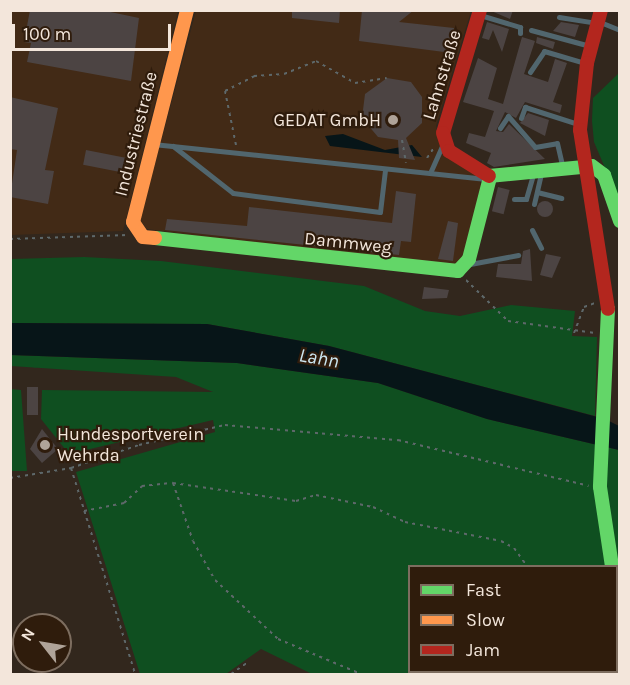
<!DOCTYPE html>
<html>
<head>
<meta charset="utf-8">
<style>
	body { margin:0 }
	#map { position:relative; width:630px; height:685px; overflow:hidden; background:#32271d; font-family:Karla,sans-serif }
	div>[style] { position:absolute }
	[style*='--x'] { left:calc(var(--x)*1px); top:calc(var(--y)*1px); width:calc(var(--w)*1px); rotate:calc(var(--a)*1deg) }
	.built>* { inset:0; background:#422a16 }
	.green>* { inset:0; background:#0f4f20 }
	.water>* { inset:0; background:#071518 }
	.building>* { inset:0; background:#4c4443; transform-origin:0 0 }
	.round { border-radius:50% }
	.path>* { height:2px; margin-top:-1px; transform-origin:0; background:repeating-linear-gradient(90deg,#5e686a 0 3px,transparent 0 7.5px) }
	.lane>* { height:5px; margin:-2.5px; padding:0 2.5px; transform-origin:2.5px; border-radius:2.5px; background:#51666e }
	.fast>* { height:14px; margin:-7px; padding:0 7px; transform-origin:7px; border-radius:7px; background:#63d668 }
	.slow>* { height:14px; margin:-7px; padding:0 7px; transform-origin:7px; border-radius:7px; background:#ff974d }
	.jam>* { height:14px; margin:-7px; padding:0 7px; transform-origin:7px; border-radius:7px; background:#b3261e }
	.dots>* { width:16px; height:16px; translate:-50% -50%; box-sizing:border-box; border:3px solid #2f1c0c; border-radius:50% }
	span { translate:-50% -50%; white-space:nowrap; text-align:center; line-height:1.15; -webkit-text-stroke:4.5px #2f1c0c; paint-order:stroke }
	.street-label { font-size:18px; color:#f3e6db }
	.poi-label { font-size:18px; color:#f3e6db }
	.right { translate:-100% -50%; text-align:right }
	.left { translate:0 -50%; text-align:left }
	.water-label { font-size:20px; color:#cce7f1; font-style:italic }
	.frame { position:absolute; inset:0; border:12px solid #f3e6db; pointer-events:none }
	.legend { position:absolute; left:408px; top:565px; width:210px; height:108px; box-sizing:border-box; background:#2f1c0c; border:2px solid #7d6d5f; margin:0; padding:8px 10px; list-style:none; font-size:18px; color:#f3e6db }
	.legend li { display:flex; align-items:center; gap:12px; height:30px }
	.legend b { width:30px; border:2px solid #7d6d5f }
	.north { position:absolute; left:12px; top:613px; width:60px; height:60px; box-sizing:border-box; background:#2f1c0c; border:2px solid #7d6d5f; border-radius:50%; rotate:301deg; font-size:16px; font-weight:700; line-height:24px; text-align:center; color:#f3e6db }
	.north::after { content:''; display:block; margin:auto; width:21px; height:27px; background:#afa398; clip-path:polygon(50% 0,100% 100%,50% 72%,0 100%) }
	.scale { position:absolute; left:12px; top:24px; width:159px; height:27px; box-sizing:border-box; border:3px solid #f3e6db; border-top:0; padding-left:8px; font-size:18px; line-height:21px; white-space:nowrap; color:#f3e6db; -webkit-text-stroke:4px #2f1c0c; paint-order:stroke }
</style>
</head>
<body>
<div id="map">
	<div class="built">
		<div style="clip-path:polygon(10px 11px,178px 11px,123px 231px,11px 235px)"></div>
		<div style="clip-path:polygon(196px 11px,471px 11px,436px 126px,442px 154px,478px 176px,482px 188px,464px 259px,459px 264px,423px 266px,147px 229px,140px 220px)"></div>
	</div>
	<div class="green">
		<div style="clip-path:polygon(619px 73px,619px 201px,594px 142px,592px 121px,593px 98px)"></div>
		<div style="clip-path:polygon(84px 257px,161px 261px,364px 286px,425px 311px,460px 316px,511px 305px,575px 311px,572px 336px,597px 337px,595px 416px,329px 346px,207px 324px,11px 323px,11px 259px)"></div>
		<div style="clip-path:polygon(evenodd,10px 355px,237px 363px,378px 383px,487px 419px,619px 450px,619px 674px,312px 674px,261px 649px,226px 674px,140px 674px,76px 472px,215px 432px,213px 420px,69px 454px,41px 419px,42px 390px,213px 392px,176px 377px,11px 366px,10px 355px,410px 566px,616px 566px,616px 672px,410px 672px,410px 566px)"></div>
		<div style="clip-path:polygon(10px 389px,21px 390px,27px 471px,11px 471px)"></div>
	</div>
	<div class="water">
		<div style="clip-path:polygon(343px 134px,385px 150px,412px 145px,422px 157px,330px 146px,325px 136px)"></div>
		<div style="clip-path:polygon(10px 323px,207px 324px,329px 346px,605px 419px,619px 426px,619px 450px,487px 419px,378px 383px,237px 363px,11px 355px)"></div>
	</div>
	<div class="building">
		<div style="clip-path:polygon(30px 10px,101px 10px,139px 18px,131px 81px,27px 62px,31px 43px,24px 42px)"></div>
		<div style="clip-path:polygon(292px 10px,340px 10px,339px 23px,292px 18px)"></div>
		<div style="clip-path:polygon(362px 10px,414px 10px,399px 22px,454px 28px,452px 53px,359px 41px)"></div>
		<div style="clip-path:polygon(489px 10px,513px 10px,510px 19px)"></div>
		<div style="clip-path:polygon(487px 22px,509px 29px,502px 52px,493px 30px,489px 40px,482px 38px)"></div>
		<div style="clip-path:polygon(561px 22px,579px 25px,575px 37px,553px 31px)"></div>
		<div style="clip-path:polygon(522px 37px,535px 41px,524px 74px,548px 82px,555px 59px,567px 63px,553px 102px,562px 105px,560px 113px,525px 102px,516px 118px,505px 112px,496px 131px,503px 132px,509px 124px,545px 159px,494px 167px,487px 163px,491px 153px,466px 143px,469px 133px,485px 137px,494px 111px,463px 102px,478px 58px,497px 68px,488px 99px,503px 104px)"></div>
		<div style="clip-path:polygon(537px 37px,555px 42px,553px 49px,536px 43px)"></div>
		<div style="clip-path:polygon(387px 78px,411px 82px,422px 97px,422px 123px,406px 138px,415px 160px,399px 158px,398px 140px,378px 137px,362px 118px,365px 94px)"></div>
		<div style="clip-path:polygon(10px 97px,58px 108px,45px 170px,54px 171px,48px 204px,10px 197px,17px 150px,10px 149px)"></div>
		<div style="clip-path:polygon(528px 113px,549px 120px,545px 136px,520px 123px)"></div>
		<div style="left:86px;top:150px;width:48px;height:15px;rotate:11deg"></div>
		<div style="left:498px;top:187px;width:12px;height:25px;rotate:14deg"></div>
		<div style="clip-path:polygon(396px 191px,416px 194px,411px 242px,401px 241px,399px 255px,165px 230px,167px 219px,247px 226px,249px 207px,392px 223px)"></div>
		<div class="round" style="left:537px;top:201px;width:16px;height:16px"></div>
		<div style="clip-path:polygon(448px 221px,458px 223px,453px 261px,438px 259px)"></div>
		<div style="clip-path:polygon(530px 249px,532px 281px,496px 277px,498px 264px,521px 264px,523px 251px)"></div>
		<div style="clip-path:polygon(546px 254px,561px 257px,552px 278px,540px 275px)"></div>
		<div style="clip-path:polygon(424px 287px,449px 290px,447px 298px,422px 299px)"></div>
		<div style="left:27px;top:387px;width:11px;height:28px"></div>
		<div style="clip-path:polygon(42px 429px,58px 449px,42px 463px,30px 449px)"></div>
	</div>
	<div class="path">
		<div style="--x:402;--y:140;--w:23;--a:80"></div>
		<div style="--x:236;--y:145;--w:55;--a:-101.5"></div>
		<div style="--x:225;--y:91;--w:33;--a:-27"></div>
		<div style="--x:254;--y:76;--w:30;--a:-4"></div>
		<div style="--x:284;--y:74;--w:35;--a:-22"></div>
		<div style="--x:316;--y:61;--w:45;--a:29.4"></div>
		<div style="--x:355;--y:83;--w:32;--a:-9"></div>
		<div style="--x:427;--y:158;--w:14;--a:-56"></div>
		<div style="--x:10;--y:239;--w:118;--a:-1.9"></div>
		<div style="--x:466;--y:280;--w:59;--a:44.3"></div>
		<div style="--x:508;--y:321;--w:88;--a:7.9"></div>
		<div style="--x:574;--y:333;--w:28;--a:-69"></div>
		<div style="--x:584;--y:307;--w:12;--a:-20"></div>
		<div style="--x:71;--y:468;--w:216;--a:72.7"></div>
		<div style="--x:10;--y:478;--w:62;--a:-9.3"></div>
		<div style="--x:71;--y:468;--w:72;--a:-18.7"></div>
		<div style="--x:139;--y:445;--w:88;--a:-13.1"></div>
		<div style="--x:225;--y:425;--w:174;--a:5"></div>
		<div style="--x:398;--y:440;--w:196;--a:13.5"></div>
		<div style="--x:173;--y:483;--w:61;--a:71"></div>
		<div style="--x:193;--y:541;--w:45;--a:60.6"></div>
		<div style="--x:215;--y:580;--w:86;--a:43.1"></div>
		<div style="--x:278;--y:639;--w:90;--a:22.9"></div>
		<div style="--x:84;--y:511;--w:41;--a:-11.3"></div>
		<div style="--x:124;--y:503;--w:25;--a:-43"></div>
		<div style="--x:142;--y:486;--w:31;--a:-6"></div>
		<div style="--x:173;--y:483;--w:124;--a:8.3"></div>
		<div style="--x:296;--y:501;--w:21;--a:-17"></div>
		<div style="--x:316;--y:495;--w:58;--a:11.9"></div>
		<div style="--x:373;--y:507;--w:35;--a:25"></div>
		<div style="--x:405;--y:522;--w:98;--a:11.2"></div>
		<div style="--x:501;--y:541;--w:15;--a:28"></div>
		<div style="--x:514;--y:548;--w:22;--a:54"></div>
		<div style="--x:596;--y:672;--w:2;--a:63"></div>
		<div style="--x:231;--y:674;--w:21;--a:-35"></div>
	</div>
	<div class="lane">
		<div style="--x:480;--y:15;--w:42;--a:16.7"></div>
		<div style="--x:520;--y:27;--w:6;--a:90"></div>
		<div style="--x:559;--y:17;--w:36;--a:9"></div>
		<div style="--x:600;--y:22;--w:22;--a:22"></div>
		<div style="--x:531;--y:30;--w:61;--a:15.2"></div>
		<div style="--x:530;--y:72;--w:25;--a:-56"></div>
		<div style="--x:544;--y:51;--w:43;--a:16.3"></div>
		<div style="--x:521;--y:118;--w:12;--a:-70"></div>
		<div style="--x:525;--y:107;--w:56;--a:17.8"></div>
		<div style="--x:500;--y:128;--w:14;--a:-56"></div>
		<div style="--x:508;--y:116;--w:41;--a:48.9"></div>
		<div style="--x:535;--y:147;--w:22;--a:-10"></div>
		<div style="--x:557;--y:143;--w:26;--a:77"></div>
		<div style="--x:153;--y:144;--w:335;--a:6"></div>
		<div style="--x:173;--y:146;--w:76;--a:38.1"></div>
		<div style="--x:233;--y:193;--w:148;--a:7.4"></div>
		<div style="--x:380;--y:212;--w:42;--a:-83.2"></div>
		<div style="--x:430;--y:173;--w:32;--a:-66"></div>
		<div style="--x:537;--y:192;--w:25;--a:14"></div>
		<div style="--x:514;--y:199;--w:12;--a:0"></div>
		<div style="--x:526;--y:199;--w:25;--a:-74"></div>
		<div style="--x:534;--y:204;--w:31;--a:-77"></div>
		<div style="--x:532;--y:230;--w:20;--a:63"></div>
		<div style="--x:470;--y:264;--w:49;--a:-10.6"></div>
	</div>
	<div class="fast">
		<div style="--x:489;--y:176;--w:103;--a:-5.5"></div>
		<div style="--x:592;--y:166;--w:15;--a:37"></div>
		<div style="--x:604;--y:175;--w:49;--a:70.8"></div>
		<div style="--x:155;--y:238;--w:305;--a:6.2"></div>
		<div style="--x:458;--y:271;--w:16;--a:-47"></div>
		<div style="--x:469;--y:259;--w:85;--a:-75.6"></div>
		<div style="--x:608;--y:309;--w:178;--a:92.6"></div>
		<div style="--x:600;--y:487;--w:80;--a:81.4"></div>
	</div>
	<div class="slow">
		<div style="--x:155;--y:238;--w:12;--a:-175"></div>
		<div style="--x:143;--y:237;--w:18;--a:-124"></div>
		<div style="--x:133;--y:222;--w:219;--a:-75.7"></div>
	</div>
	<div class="jam">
		<div style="--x:480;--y:10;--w:128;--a:106.7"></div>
		<div style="--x:443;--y:133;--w:19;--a:72"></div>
		<div style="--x:449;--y:151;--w:47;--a:32"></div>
		<div style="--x:601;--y:10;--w:55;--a:104.8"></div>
		<div style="--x:587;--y:63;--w:67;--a:96"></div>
		<div style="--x:580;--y:130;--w:181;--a:81.1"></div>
		<div style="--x:616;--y:582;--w:9;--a:63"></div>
	</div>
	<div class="dots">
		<div style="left:393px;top:120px;background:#afa398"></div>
		<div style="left:45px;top:445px;background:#afa398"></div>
	</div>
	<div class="street-label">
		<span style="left:442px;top:75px;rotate:-73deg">Lahnstraße</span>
		<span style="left:136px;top:134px;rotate:-76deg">Industriestraße</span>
		<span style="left:348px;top:243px;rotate:6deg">Dammweg</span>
	</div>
	<div class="poi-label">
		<span class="right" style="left:381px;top:120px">GEDAT GmbH</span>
		<span class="left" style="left:57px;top:445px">Hundesportverein<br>Wehrda</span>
	</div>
	<div class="water-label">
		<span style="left:319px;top:358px;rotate:10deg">Lahn</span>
	</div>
	<div class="frame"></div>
	<ul class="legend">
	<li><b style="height:8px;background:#63d668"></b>Fast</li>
	<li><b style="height:8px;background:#ff974d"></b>Slow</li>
	<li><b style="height:8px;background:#b3261e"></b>Jam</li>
	</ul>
	<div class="north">N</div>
	<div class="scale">100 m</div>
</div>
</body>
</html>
